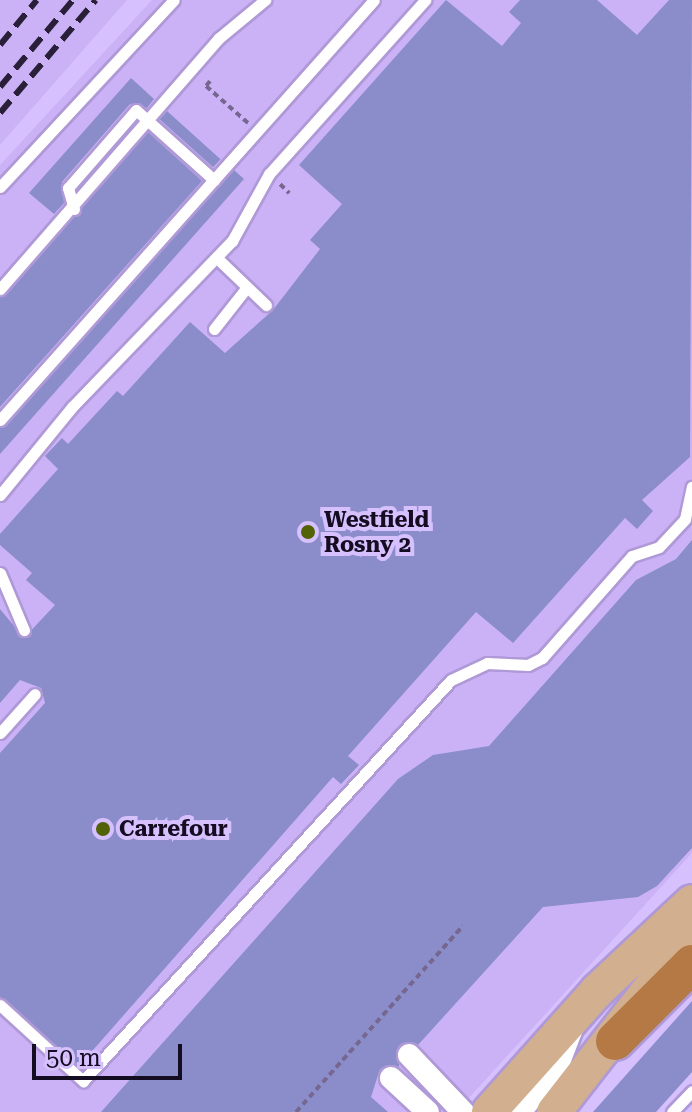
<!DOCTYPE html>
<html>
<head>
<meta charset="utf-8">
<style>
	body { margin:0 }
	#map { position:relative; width:692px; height:1112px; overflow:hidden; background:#d6c0fe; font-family:"Roboto Serif",serif }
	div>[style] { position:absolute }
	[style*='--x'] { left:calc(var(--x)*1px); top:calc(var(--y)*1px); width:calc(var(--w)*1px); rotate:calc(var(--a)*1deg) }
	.built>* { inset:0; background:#cbb2f7 }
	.building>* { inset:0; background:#8a8dc9; transform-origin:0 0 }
	.path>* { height:4px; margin-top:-2px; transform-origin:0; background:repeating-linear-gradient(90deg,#766791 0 6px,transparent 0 10px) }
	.roads { filter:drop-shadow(2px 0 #af99d6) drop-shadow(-2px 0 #af99d6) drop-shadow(0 2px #af99d6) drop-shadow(0 -2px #af99d6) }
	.service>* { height:11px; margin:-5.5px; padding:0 5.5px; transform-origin:5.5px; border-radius:5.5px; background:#fff }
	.minor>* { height:22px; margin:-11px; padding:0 11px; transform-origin:11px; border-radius:11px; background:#fff }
	.primary>* { height:34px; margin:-17px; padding:0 17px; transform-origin:17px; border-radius:17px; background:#d2af8f }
	.motorway>* { height:38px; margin:-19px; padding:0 19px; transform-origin:19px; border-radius:19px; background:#b47944 }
	.rail>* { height:6px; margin-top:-3px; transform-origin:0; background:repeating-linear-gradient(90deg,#291f39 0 16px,transparent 0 24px) }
	.dots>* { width:22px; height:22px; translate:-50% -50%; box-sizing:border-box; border:4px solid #d6c0fe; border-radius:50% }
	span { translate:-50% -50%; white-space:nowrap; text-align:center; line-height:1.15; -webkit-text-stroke:8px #d6c0fe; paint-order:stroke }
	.poi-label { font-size:22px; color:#140c21; font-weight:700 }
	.left { translate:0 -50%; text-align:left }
	.scale { position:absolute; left:32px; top:1044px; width:150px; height:36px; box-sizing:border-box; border:4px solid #140c21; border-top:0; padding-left:10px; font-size:24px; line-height:28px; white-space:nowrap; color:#140c21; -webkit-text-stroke:6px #d6c0fe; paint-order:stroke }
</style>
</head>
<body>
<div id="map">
	<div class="built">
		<div style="clip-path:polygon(0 0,127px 0,0 145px)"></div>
		<div style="clip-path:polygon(152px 0,692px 0,692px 853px,456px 1112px,0 1112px,0 165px)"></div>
	</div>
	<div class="building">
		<div style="clip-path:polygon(446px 0,502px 46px,521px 23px,509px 12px,520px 0,597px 0,637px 35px,669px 0,692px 0,690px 457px,642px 500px,653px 511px,637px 529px,625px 518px,513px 643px,476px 612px,348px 756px,359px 765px,341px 784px,333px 777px,79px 1066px,0 997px,0 753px,45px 703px,41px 688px,20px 680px,0 703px,0 609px,24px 638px,55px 605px,26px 580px,32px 573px,0 545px,0 534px,58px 469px,45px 456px,62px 438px,68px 444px,117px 391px,123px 396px,190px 322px,225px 353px,273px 310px,320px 249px,310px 240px,342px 204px,299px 165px)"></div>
		<div style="clip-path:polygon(131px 78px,154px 99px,147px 108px,130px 104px,62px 182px,64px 203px,54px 214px,29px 193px)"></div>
		<div style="left:167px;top:111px;width:72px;height:11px;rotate:42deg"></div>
		<div style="clip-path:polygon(148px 132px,202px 181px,0 407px,0 297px)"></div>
		<div style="clip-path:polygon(234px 170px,244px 179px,0 454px,0 428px)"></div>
		<div style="clip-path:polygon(692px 540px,692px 848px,657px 886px,638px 897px,543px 907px,418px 1045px,399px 1045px,399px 1067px,380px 1069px,371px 1097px,388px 1112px,101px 1112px,398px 779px,433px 755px,489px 746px,636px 580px,676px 559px)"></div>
		<div style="clip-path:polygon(692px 1001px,692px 1072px,656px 1112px,593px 1112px)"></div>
	</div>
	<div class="path">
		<div style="--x:210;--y:81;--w:6;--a:129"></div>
		<div style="--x:206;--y:86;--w:56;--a:41.4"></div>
		<div style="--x:280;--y:184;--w:13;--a:45"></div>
		<div style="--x:296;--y:1112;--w:250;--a:-48.1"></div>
	</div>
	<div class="roads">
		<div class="service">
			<div style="--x:0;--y:187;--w:255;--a:-47.1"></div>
			<div style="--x:74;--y:209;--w:22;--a:-106"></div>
			<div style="--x:68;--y:188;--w:103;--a:-48.9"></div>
			<div style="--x:136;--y:110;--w:105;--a:41.9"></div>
			<div style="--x:217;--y:258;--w:68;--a:43.8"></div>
			<div style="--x:0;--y:289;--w:333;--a:-48.9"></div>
			<div style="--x:219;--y:38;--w:60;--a:-39.6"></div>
			<div style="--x:214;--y:329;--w:53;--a:-51.8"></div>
			<div style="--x:0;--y:420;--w:562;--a:-48.32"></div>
			<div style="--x:0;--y:495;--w:114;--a:-50.7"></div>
			<div style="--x:72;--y:407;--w:231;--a:-46.1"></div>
			<div style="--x:232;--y:241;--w:77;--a:-61.1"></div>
			<div style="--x:269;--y:174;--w:234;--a:-48.1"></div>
			<div style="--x:0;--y:573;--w:62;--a:67.2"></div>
			<div style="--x:0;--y:733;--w:52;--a:-48.1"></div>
			<div style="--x:0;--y:1005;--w:113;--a:42.5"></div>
			<div style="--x:83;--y:1081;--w:544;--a:-47.46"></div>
			<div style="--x:451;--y:680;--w:40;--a:-25"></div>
			<div style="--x:487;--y:663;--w:41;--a:2.8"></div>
			<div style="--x:528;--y:665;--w:16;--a:-27"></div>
			<div style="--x:542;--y:658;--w:136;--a:-48.6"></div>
			<div style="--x:632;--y:556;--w:28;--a:-18"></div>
			<div style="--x:659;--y:547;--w:38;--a:-47"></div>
			<div style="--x:685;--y:519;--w:33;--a:-78"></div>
			<div style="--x:672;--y:1112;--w:29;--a:-46"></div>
		</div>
		<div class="minor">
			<div style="--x:409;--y:1055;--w:79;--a:46.5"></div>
			<div style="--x:391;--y:1078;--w:50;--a:42.6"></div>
			<div style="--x:520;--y:1112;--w:60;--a:-51"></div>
			<div style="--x:558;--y:1065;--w:39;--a:-69"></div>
		</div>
		<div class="primary">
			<div style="--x:489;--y:1112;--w:162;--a:-48.2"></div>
			<div style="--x:597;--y:991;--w:130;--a:-43.1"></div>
			<div style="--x:554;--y:1112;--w:224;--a:-52.1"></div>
		</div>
		<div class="motorway">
			<div style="--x:615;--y:1041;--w:109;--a:-45"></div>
		</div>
	</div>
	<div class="rail">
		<div style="--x:0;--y:45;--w:58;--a:-50.6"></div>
		<div style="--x:0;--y:87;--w:114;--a:-50"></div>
		<div style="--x:0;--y:113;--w:148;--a:-49.7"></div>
	</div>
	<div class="dots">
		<div style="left:308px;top:532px;background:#516207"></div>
		<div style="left:103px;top:829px;background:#516207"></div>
	</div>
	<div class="poi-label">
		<span class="left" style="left:324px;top:532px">Westfield<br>Rosny 2</span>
		<span class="left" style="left:119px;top:829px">Carrefour</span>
	</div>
	<div class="scale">50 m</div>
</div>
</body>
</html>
